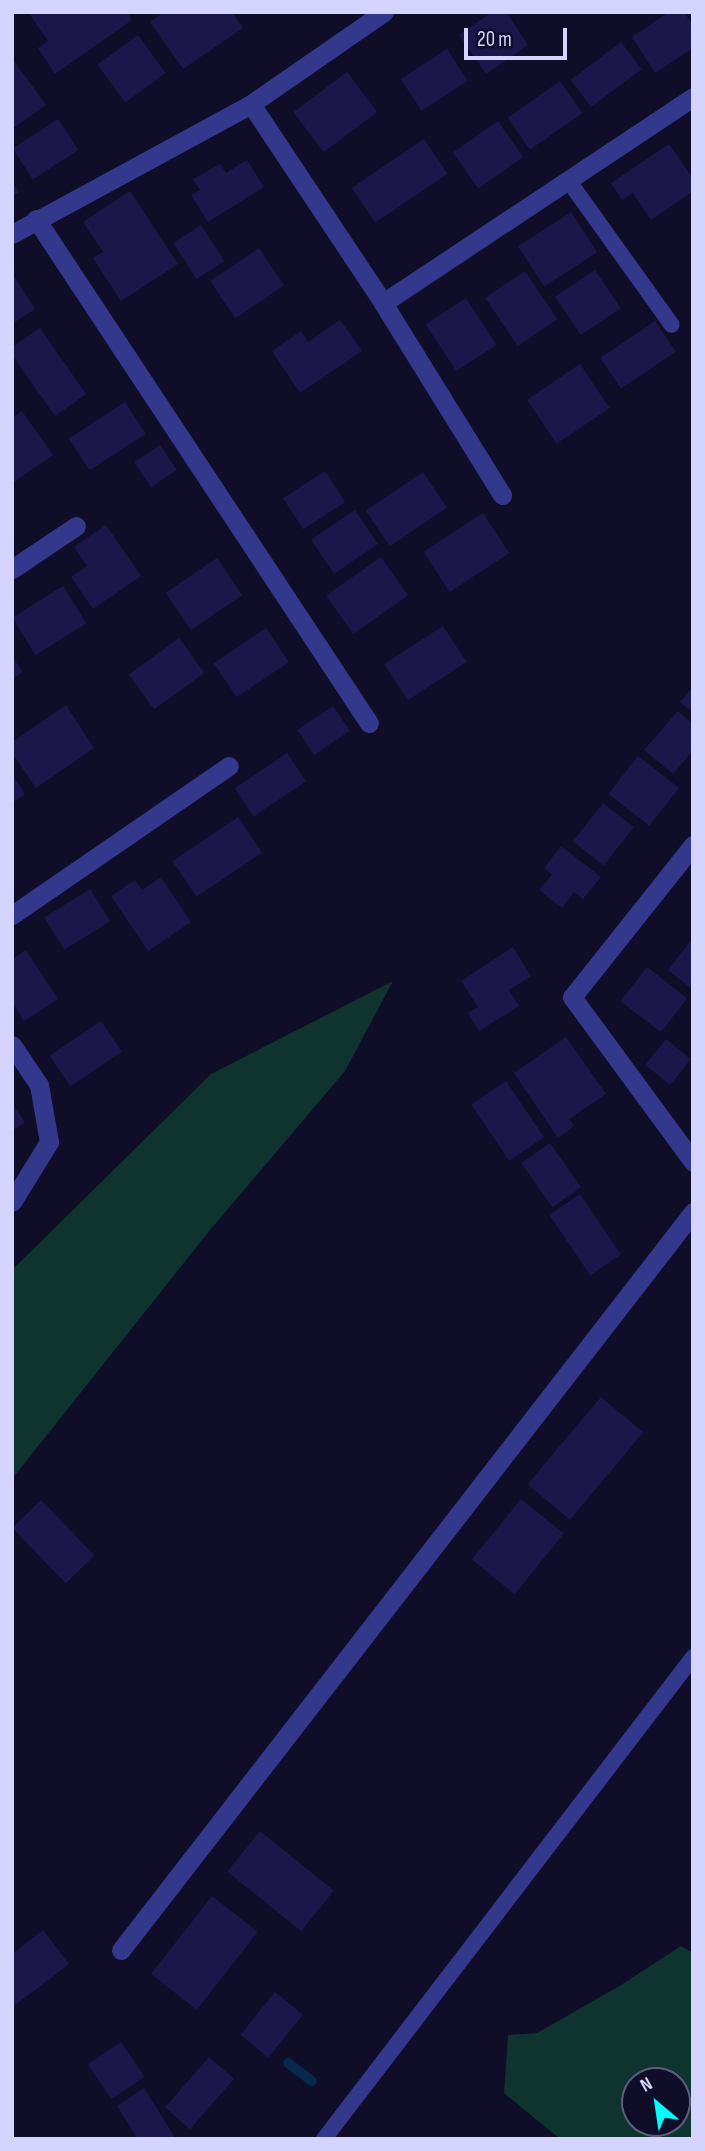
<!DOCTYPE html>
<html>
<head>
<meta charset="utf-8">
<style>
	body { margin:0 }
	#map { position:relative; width:705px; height:2151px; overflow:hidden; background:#0f0d28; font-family:"Sofia Sans Condensed",sans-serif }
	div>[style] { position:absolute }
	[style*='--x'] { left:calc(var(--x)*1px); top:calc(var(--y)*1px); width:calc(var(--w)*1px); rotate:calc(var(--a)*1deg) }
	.green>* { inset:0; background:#0f332e }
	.stream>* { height:10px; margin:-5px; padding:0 5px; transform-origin:5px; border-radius:5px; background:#07274d }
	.building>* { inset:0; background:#1c174b; transform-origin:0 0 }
	.service>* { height:16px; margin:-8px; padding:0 8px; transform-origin:8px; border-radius:8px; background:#33388c }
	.minor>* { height:19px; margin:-9.5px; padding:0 9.5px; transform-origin:9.5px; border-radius:9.5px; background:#33388c }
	span { translate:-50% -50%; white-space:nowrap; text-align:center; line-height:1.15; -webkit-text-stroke:5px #0f0d28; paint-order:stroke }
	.frame { position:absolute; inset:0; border:14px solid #d5d4ff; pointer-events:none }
	.north { position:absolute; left:621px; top:2067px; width:70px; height:70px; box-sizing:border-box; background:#0f0d28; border:2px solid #5e5d7e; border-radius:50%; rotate:331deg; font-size:19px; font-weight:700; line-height:28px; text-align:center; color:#d5d4ff }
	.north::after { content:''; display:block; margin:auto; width:24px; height:32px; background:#00feff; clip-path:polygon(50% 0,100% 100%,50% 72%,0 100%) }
	.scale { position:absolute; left:464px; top:28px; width:103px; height:32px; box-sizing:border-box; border:4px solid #d5d4ff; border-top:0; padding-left:9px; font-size:21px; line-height:24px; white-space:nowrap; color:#d5d4ff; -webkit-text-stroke:5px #0f0d28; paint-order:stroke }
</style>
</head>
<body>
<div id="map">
	<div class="green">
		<div style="clip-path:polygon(393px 981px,345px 1071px,210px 1230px,12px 1479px,12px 1271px,15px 1267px,211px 1074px)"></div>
		<div style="clip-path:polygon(evenodd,681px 1946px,693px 1953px,693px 2139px,560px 2139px,504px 2093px,508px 2035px,537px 2033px,621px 1985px,681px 1946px,635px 2081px,677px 2081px,677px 2123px,635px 2123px,635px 2081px)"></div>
	</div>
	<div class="stream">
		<div style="--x:288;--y:2063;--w:30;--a:37"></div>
	</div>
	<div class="building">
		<div style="clip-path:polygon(28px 12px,127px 12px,132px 20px,55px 74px,38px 48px,48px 41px)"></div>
		<div style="clip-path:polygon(164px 12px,232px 12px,243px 28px,183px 69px,150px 22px)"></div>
		<div style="clip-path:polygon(492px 12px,506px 12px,528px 45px,486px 74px,459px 35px)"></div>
		<div style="clip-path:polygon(669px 12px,684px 12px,693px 25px,693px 48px,655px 73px,632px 37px)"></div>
		<div style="left:138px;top:35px;width:47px;height:50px;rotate:54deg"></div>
		<div style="left:621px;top:42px;width:34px;height:63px;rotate:53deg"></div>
		<div style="left:447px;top:49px;width:38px;height:55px;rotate:57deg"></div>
		<div style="clip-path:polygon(14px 61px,46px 105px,12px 129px,12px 62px)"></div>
		<div style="left:347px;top:72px;width:50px;height:67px;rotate:53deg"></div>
		<div style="left:560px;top:81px;width:39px;height:64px;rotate:55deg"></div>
		<div style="left:58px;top:119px;width:37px;height:54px;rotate:57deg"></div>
		<div style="left:498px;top:121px;width:44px;height:55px;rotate:55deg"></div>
		<div style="left:424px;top:139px;width:42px;height:87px;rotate:56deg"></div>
		<div style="clip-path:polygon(669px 144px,693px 178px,693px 191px,651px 220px,633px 193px,622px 200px,611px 183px)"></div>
		<div style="clip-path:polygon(247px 160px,264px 187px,208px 222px,191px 195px,200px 190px,193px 179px,220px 164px,226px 173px)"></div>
		<div style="clip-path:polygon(12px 182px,19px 192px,12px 197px)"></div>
		<div style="clip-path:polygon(130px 191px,178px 264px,121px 301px,93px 258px,103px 252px,83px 222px)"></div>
		<div style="left:571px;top:212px;width:48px;height:63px;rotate:57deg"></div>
		<div style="left:201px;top:225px;width:43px;height:33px;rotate:57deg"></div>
		<div style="left:259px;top:248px;width:45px;height:59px;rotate:56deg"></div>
		<div style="left:595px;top:270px;width:46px;height:48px;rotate:56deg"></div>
		<div style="left:525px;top:271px;width:58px;height:48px;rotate:56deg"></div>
		<div style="clip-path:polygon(12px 273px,35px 309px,12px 324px)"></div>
		<div style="left:466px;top:298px;width:56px;height:48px;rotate:57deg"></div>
		<div style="clip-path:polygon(340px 320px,362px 351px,300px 393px,272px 351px,301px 331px,308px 342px)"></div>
		<div style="left:655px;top:321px;width:37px;height:66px;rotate:56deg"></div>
		<div style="clip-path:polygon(40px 328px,86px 394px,55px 416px,12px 355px,12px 347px)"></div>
		<div style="left:580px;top:364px;width:53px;height:64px;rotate:56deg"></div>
		<div style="left:125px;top:402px;width:38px;height:67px;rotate:57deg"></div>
		<div style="clip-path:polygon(22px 411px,53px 455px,12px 483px,12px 418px)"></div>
		<div style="left:160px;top:445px;width:30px;height:31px;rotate:56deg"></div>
		<div style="left:325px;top:471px;width:37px;height:50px;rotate:57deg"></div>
		<div style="left:423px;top:472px;width:43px;height:69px;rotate:56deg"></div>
		<div style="left:355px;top:510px;width:41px;height:53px;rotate:56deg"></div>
		<div style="left:483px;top:513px;width:48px;height:71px;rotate:57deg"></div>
		<div style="clip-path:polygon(106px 525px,141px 576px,93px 609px,71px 577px,87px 566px,74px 547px)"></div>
		<div style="left:381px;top:557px;width:47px;height:67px;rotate:55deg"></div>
		<div style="left:217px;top:558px;width:45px;height:62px;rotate:56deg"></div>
		<div style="left:63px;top:586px;width:44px;height:60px;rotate:58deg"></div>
		<div style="left:443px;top:626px;width:43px;height:70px;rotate:57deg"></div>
		<div style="left:266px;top:628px;width:41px;height:63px;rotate:56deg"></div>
		<div style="left:179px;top:638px;width:43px;height:62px;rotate:54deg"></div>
		<div style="clip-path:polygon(12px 656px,23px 672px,12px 679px)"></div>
		<div style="clip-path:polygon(693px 687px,693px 712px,680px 702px)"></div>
		<div style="clip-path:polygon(66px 705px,94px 748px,36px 788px,12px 753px,12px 742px)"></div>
		<div style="left:333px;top:706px;width:30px;height:43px;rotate:56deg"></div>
		<div style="clip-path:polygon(678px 711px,693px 724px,693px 751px,673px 774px,644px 750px)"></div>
		<div style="left:287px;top:753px;width:34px;height:63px;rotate:56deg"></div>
		<div style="left:638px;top:756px;width:52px;height:48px;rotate:38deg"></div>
		<div style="clip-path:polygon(12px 774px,25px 794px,12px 803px)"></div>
		<div style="left:603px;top:803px;width:39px;height:49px;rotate:38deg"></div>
		<div style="left:238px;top:817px;width:43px;height:79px;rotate:56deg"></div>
		<div style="clip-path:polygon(561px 846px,601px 877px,583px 899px,574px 892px,562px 908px,539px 890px,552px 875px,544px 868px)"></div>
		<div style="clip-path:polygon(161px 877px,191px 922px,148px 951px,111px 896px,135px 880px,142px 890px)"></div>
		<div style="left:90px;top:889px;width:38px;height:54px;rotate:58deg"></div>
		<div style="clip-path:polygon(693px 938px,693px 990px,668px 970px)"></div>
		<div style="clip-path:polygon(513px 947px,531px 976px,509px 990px,519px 1006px,479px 1031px,468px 1013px,478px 1007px,461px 981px)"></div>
		<div style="clip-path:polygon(26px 950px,58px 999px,24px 1021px,12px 1002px,12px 959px)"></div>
		<div style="left:647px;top:967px;width:51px;height:43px;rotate:38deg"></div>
		<div style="left:101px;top:1021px;width:37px;height:62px;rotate:56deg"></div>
		<div style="clip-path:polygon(566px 1037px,606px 1094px,569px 1119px,574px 1126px,558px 1138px,514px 1073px)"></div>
		<div style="left:666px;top:1039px;width:32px;height:33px;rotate:39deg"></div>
		<div style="left:506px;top:1081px;width:68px;height:42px;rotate:56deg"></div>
		<div style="clip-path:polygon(12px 1104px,25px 1122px,12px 1131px)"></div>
		<div style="left:550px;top:1143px;width:54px;height:35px;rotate:55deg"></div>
		<div style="left:580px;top:1194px;width:73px;height:37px;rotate:56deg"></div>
		<div style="left:601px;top:1397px;width:55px;height:114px;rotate:40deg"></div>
		<div style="left:521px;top:1499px;width:55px;height:78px;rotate:39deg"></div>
		<div style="left:41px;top:1500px;width:77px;height:40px;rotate:46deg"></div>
		<div style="left:260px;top:1831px;width:95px;height:52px;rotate:39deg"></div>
		<div style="left:212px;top:1896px;width:58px;height:99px;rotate:38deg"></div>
		<div style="clip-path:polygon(43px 1930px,69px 1964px,14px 2006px,12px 1954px)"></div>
		<div style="left:275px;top:1992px;width:36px;height:55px;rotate:39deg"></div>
		<div style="left:121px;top:2042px;width:42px;height:40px;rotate:56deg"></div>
		<div style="left:209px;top:2057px;width:33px;height:67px;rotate:41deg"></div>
		<div style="clip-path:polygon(144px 2088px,176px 2139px,138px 2139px,117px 2106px)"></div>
	</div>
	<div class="service">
		<div style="--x:568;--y:180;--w:178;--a:54.4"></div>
		<div style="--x:324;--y:2139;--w:607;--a:-52.56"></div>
	</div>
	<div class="minor">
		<div style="--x:251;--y:104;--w:239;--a:56.4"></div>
		<div style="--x:383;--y:303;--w:226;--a:58.2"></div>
		<div style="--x:36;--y:219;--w:604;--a:56.55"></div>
		<div style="--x:12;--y:234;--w:272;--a:-28.5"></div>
		<div style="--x:251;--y:104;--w:162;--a:-34.7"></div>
		<div style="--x:383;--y:303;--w:372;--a:-33.6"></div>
		<div style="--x:12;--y:569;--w:77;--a:-33.9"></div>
		<div style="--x:693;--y:845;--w:194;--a:128.5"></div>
		<div style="--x:572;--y:997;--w:205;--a:53.7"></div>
		<div style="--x:12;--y:915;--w:263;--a:-34.5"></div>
		<div style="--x:12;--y:1045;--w:48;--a:56"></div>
		<div style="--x:39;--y:1085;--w:58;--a:80"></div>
		<div style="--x:49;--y:1142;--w:70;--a:121.7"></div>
		<div style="--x:121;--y:1950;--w:934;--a:-52.22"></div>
	</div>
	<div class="frame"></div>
	<div class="north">N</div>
	<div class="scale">20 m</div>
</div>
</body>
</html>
